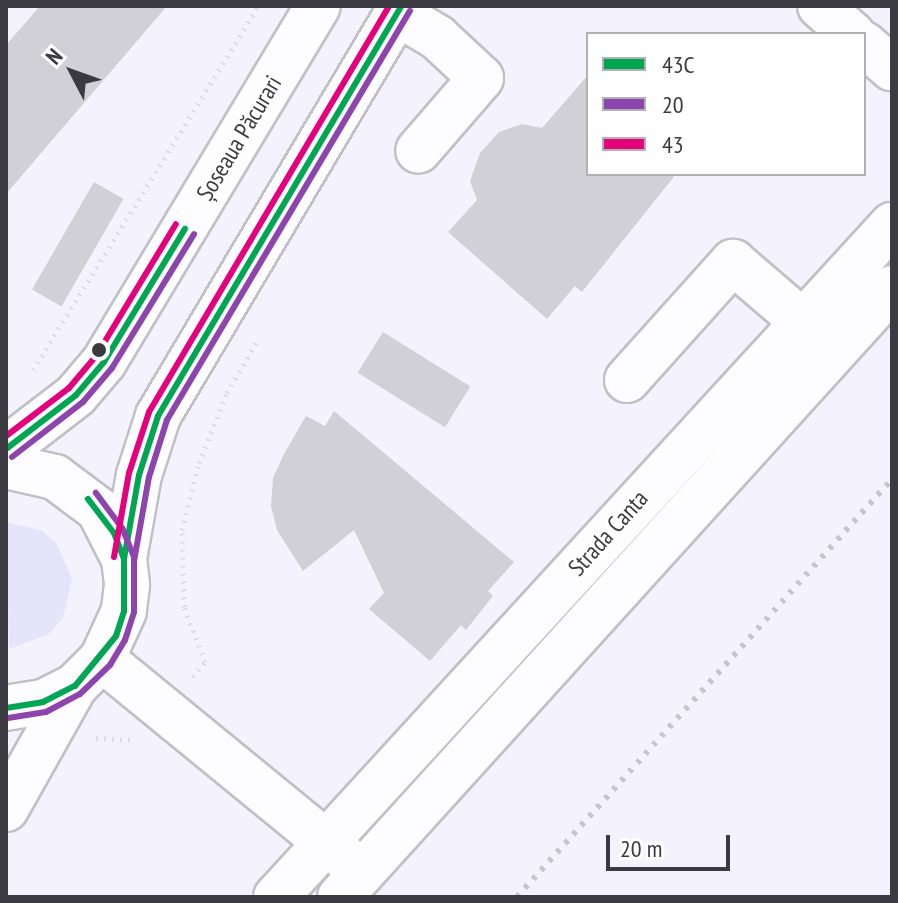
<!DOCTYPE html>
<html>
<head>
<meta charset="utf-8">
<style>
	body { margin:0 }
	#map { position:relative; width:898px; height:903px; overflow:hidden; background:#f4f2fc; font-family:"PT Sans Narrow",sans-serif }
	div>[style] { position:absolute }
	[style*='--x'] { left:calc(var(--x)*1px); top:calc(var(--y)*1px); width:calc(var(--w)*1px); rotate:calc(var(--a)*1deg) }
	.green>* { inset:0; background:#e6e4fa }
	.building>* { inset:0; background:#d1d0d7; transform-origin:0 0 }
	.path>* { height:5px; margin-top:-2.5px; transform-origin:0; background:repeating-linear-gradient(90deg,#dedee0 0 2px,transparent 0 8px) }
	.roads { filter:drop-shadow(2px 0 #c1c0c7) drop-shadow(-2px 0 #c1c0c7) drop-shadow(0 2px #c1c0c7) drop-shadow(0 -2px #c1c0c7) }
	.minor>* { height:44px; margin:-22px; padding:0 22px; transform-origin:22px; border-radius:22px; background:#fdfdff }
	.major>* { height:44px; margin:-22px; padding:0 22px; transform-origin:22px; border-radius:22px; background:#fdfdff }
	.rail>* { height:6px; margin-top:-3px; transform-origin:0; background:repeating-linear-gradient(90deg,#c7c7c9 0 4px,transparent 0 12px) }
	.bus-1>* { height:6px; margin:-3px; padding:0 3px; transform-origin:3px; border-radius:3px; background:#00a651 }
	.bus-2>* { height:6px; margin:-3px; padding:0 3px; transform-origin:3px; border-radius:3px; background:#8e44ad }
	.bus-3>* { height:6px; margin:-3px; padding:0 3px; transform-origin:3px; border-radius:3px; background:#e5007d }
	.dots>* { width:22px; height:22px; translate:-50% -50%; box-sizing:border-box; border:4px solid #fff; border-radius:50% }
	span { translate:-50% -50%; white-space:nowrap; text-align:center; line-height:1.15; -webkit-text-stroke:6px #fff; paint-order:stroke }
	.street-label { font-size:24px; color:#3b3a40 }
	.frame { position:absolute; inset:0; border:8px solid #3b3a40; pointer-events:none }
	.legend { position:absolute; left:586px; top:32px; width:280px; height:144px; box-sizing:border-box; background:#fff; border:2px solid #b1b0b3; margin:0; padding:10px 14px; list-style:none; font-size:24px; color:#3b3a40 }
	.legend li { display:flex; align-items:center; gap:16px; height:40px }
	.legend b { width:40px; border:2px solid #b1b0b3 }
	.north { position:absolute; left:32px; top:32px; width:80px; height:80px; -webkit-text-stroke:6px #fff; paint-order:stroke; rotate:311deg; font-size:22px; font-weight:700; line-height:32px; text-align:center; color:#3b3a40 }
	.north::after { content:''; display:block; margin:auto; width:28px; height:36px; background:#3b3a40; clip-path:polygon(50% 0,100% 100%,50% 72%,0 100%) }
	.scale { position:absolute; left:606px; top:835px; width:124px; height:36px; box-sizing:border-box; border:4px solid #3b3a40; border-top:0; padding-left:10px; font-size:24px; line-height:28px; white-space:nowrap; color:#3b3a40; -webkit-text-stroke:6px #fff; paint-order:stroke }
</style>
</head>
<body>
<div id="map">
	<div class="green">
		<div style="clip-path:polygon(6px 522px,40px 530px,56px 542px,72px 579px,63px 618px,49px 634px,9px 649px)"></div>
	</div>
	<div class="building">
		<div style="clip-path:polygon(40px 6px,167px 6px,6px 194px,6px 45px)"></div>
		<div style="clip-path:polygon(588px 75px,588px 174px,676px 174px,582px 292px,575px 286px,547px 319px,448px 232px,477px 200px,470px 181px,480px 153px,499px 132px,522px 124px,542px 128px)"></div>
		<div style="left:94px;top:182px;width:34px;height:124px;rotate:30deg"></div>
		<div style="left:383px;top:332px;width:103px;height:48px;rotate:32deg"></div>
		<div style="clip-path:polygon(334px 411px,514px 562px,488px 591px,493px 596px,466px 630px,461px 625px,430px 661px,369px 609px,384px 593px,354px 530px,303px 571px,277px 530px,271px 506px,273px 478px,284px 454px,306px 416px,325px 426px)"></div>
	</div>
	<div class="path">
		<div style="--x:33;--y:370;--w:428;--a:-58.2"></div>
		<div style="--x:193;--y:677;--w:19;--a:-51"></div>
		<div style="--x:205;--y:662;--w:59;--a:-110.9"></div>
		<div style="--x:184;--y:607;--w:77;--a:-91.5"></div>
		<div style="--x:182;--y:530;--w:69;--a:-75.8"></div>
		<div style="--x:199;--y:463;--w:75;--a:-68.2"></div>
		<div style="--x:227;--y:393;--w:58;--a:-59.9"></div>
		<div style="--x:96;--y:738;--w:34;--a:3"></div>
	</div>
	<div class="roads">
		<div class="minor">
			<div style="--x:820;--y:6;--w:43;--a:41.2"></div>
			<div style="--x:396;--y:13;--w:48;--a:30.3"></div>
			<div style="--x:437;--y:37;--w:60;--a:43"></div>
			<div style="--x:481;--y:78;--w:96;--a:130.8"></div>
			<div style="--x:864;--y:44;--w:37;--a:41"></div>
			<div style="--x:627;--y:380;--w:159;--a:-48.1"></div>
			<div style="--x:733;--y:262;--w:92;--a:40.6"></div>
			<div style="--x:102;--y:659;--w:336;--a:39.3"></div>
			<div style="--x:6;--y:809;--w:141;--a:-60.7"></div>
		</div>
		<div class="major">
			<div style="--x:6;--y:449;--w:88;--a:-37.6"></div>
			<div style="--x:76;--y:395;--w:43;--a:-49.7"></div>
			<div style="--x:104;--y:362;--w:415;--a:-59"></div>
			<div style="--x:6;--y:466;--w:50;--a:12.7"></div>
			<div style="--x:55;--y:477;--w:55;--a:36.9"></div>
			<div style="--x:99;--y:510;--w:55;--a:63"></div>
			<div style="--x:124;--y:559;--w:26;--a:83"></div>
			<div style="--x:127;--y:585;--w:26;--a:97"></div>
			<div style="--x:124;--y:611;--w:53;--a:114.6"></div>
			<div style="--x:102;--y:659;--w:38;--a:135"></div>
			<div style="--x:75;--y:686;--w:36;--a:153"></div>
			<div style="--x:43;--y:702;--w:37;--a:171"></div>
			<div style="--x:124;--y:559;--w:85;--a:-79.9"></div>
			<div style="--x:139;--y:475;--w:62;--a:-72.1"></div>
			<div style="--x:158;--y:416;--w:477;--a:-59.3"></div>
			<div style="--x:276;--y:897;--w:912;--a:-47.49"></div>
			<div style="--x:340;--y:897;--w:822;--a:-47.81"></div>
		</div>
	</div>
	<div class="rail">
		<div style="--x:517;--y:897;--w:562;--a:-48.1"></div>
	</div>
	<div class="bus-1">
		<div style="--x:6;--y:449;--w:88;--a:-37.6"></div>
		<div style="--x:76;--y:395;--w:43;--a:-49.7"></div>
		<div style="--x:104;--y:362;--w:156;--a:-58.7"></div>
		<div style="--x:124;--y:559;--w:85;--a:-79.9"></div>
		<div style="--x:139;--y:475;--w:62;--a:-72.1"></div>
		<div style="--x:158;--y:416;--w:477;--a:-59.3"></div>
		<div style="--x:6;--y:708;--w:37;--a:-9"></div>
		<div style="--x:43;--y:702;--w:36;--a:-27"></div>
		<div style="--x:75;--y:686;--w:65;--a:-50.6"></div>
		<div style="--x:116;--y:636;--w:26;--a:-72"></div>
		<div style="--x:124;--y:611;--w:52;--a:-90"></div>
		<div style="--x:124;--y:559;--w:28;--a:-111"></div>
		<div style="--x:114;--y:533;--w:43;--a:-127.4"></div>
	</div>
	<div class="bus-2">
		<div style="--x:12;--y:457;--w:90;--a:-37.8"></div>
		<div style="--x:83;--y:402;--w:45;--a:-49.5"></div>
		<div style="--x:112;--y:368;--w:157;--a:-58.5"></div>
		<div style="--x:134;--y:561;--w:85;--a:-79.9"></div>
		<div style="--x:149;--y:477;--w:60;--a:-72.5"></div>
		<div style="--x:167;--y:420;--w:476;--a:-59.3"></div>
		<div style="--x:8;--y:718;--w:38;--a:-9"></div>
		<div style="--x:46;--y:712;--w:38;--a:-28"></div>
		<div style="--x:80;--y:694;--w:42;--a:-44"></div>
		<div style="--x:110;--y:665;--w:29;--a:-59"></div>
		<div style="--x:125;--y:640;--w:29;--a:-72"></div>
		<div style="--x:134;--y:612;--w:55;--a:-90"></div>
		<div style="--x:134;--y:557;--w:31;--a:-112"></div>
		<div style="--x:122;--y:528;--w:44;--a:-126.6"></div>
	</div>
	<div class="bus-3">
		<div style="--x:6;--y:436;--w:79;--a:-37.3"></div>
		<div style="--x:69;--y:388;--w:42;--a:-49.8"></div>
		<div style="--x:96;--y:356;--w:154;--a:-58.8"></div>
		<div style="--x:114;--y:557;--w:85;--a:-79.9"></div>
		<div style="--x:129;--y:473;--w:64;--a:-71.8"></div>
		<div style="--x:149;--y:412;--w:472;--a:-59.4"></div>
	</div>
	<div class="dots">
		<div style="left:99px;top:350px;background:#3b3a40"></div>
	</div>
	<div class="street-label">
		<span style="left:239px;top:138px;rotate:-59deg">Șoseaua Păcurari</span>
		<span style="left:608px;top:533px;rotate:-48deg">Strada Canta</span>
	</div>
	<div class="frame"></div>
	<ul class="legend">
	<li><b style="height:10px;background:#00a651"></b>43C</li>
	<li><b style="height:10px;background:#8e44ad"></b>20</li>
	<li><b style="height:10px;background:#e5007d"></b>43</li>
	</ul>
	<div class="north">N</div>
	<div class="scale">20 m</div>
</div>
</body>
</html>
